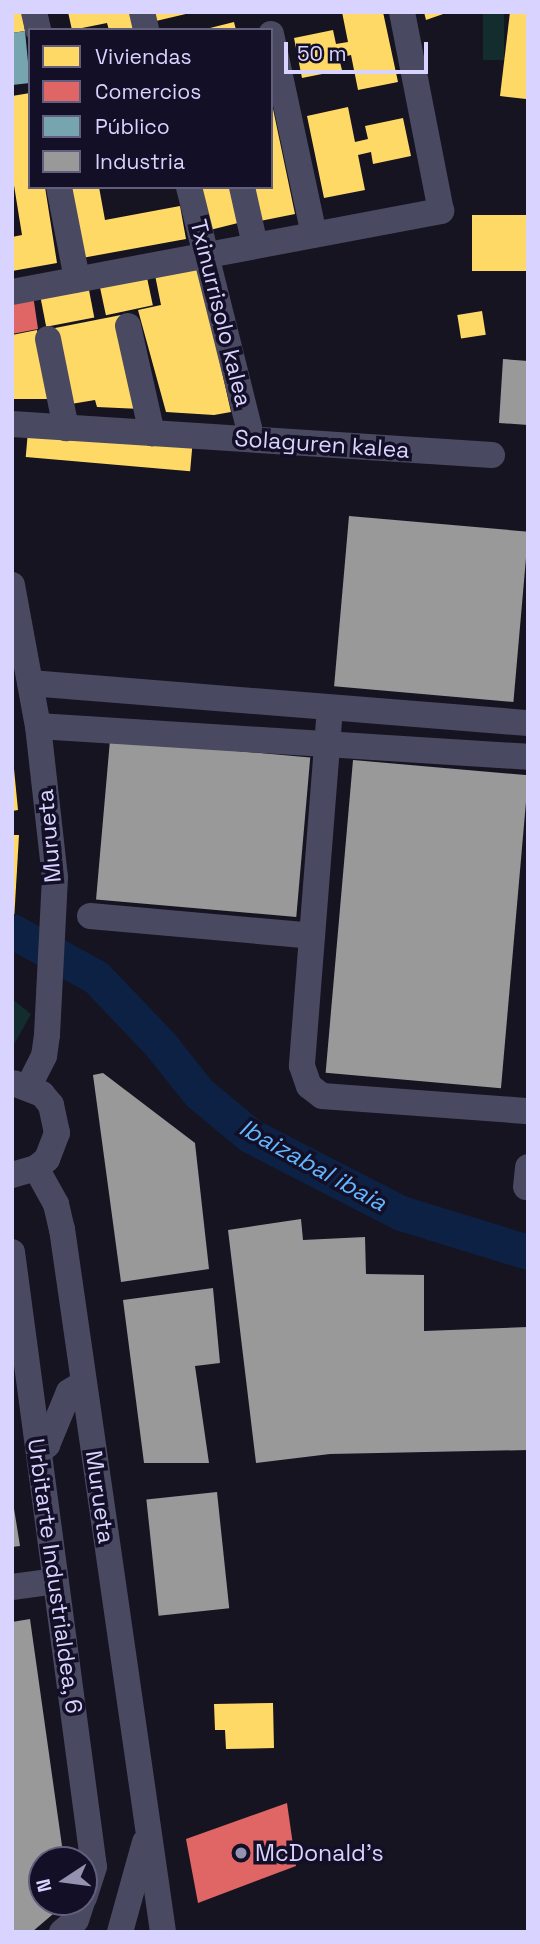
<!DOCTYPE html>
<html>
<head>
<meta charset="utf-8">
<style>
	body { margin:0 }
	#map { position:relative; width:540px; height:1944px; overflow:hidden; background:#161421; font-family:"Space Grotesk",sans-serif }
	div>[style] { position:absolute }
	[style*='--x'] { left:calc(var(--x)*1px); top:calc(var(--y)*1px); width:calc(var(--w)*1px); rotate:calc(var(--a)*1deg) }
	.green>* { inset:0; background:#132c2d; transform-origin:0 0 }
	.homes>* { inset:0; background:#ffd966; transform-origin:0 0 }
	.shops>* { inset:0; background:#e06666 }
	.public>* { inset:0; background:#76a5af }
	.industry>* { inset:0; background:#999; transform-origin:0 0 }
	.river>* { height:35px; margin:-17.5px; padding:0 17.5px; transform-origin:17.5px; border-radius:17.5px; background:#0d2144 }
	.minor>* { height:26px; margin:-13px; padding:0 13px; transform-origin:13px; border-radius:13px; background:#4a4962 }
	.dots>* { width:19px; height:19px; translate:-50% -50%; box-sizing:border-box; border:4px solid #130f26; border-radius:50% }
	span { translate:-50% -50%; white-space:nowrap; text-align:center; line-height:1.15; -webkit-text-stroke:7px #130f26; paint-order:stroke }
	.street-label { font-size:23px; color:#d9d4ff }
	.poi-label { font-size:23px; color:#d9d4ff }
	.left { translate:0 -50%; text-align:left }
	.water-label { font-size:24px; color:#62b6ff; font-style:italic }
	.frame { position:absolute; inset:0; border:14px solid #d9d4ff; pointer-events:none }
	.legend { position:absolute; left:28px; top:28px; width:245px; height:161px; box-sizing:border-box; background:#130f26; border:2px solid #625e7d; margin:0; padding:9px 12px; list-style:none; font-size:21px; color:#d9d4ff }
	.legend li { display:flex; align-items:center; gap:14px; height:35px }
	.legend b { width:35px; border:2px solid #625e7d }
	.north { position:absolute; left:28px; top:1846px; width:70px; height:70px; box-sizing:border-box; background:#130f26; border:2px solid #625e7d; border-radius:50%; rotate:257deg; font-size:19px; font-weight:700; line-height:28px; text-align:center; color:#d9d4ff }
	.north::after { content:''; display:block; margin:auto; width:24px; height:32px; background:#9591b1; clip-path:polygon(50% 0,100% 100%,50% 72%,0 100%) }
	.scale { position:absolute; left:284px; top:42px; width:144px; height:32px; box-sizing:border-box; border:4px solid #d9d4ff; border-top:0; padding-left:9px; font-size:21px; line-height:24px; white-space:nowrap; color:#d9d4ff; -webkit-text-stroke:5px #130f26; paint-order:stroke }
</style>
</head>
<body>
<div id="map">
	<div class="green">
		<div style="left:483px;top:12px;width:21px;height:48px"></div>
		<div style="clip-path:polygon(12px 999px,31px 1014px,12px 1048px)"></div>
	</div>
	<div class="homes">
		<div style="clip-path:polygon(12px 12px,22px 12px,25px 31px,12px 33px)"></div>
		<div style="clip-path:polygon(68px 12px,132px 12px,137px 30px,109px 30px,107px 23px,72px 30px)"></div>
		<div style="clip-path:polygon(153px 12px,189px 12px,190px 13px,156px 21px)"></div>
		<div style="clip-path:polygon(342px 12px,383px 12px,398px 82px,358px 90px,351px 55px,339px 58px,342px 70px,302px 78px,294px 38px,333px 30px,336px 44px,348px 42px)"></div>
		<div style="clip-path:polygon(424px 12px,446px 12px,446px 13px,426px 20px)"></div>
		<div style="clip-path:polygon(510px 12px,528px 12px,526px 99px,500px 96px)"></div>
		<div style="clip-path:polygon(234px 22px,236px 30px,206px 30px,206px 29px)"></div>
		<div style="clip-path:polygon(30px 93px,30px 187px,45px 187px,57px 263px,12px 271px,12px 237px,22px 235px,12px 173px,12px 96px)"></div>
		<div style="clip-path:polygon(272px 104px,295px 214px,260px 221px,253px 187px,271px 187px)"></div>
		<div style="clip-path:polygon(348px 107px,355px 142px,368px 139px,365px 126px,403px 118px,411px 156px,373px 164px,371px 152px,358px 155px,365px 190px,324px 198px,307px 116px)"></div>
		<div style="clip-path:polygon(69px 187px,99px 187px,105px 220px,180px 206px,186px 239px,82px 258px)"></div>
		<div style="clip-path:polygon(196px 187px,230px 187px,238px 223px,206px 231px)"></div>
		<div style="left:528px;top:215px;width:56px;height:56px;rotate:90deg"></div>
		<div style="clip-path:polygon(197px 261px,231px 412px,214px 415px,166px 412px,138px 310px,161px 305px,154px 270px)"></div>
		<div style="left:146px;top:273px;width:33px;height:48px;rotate:78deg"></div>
		<div style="left:88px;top:285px;width:33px;height:49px;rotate:79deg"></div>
		<div style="left:482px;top:311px;width:24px;height:25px;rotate:81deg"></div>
		<div style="clip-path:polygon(121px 315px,141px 409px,97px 407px,95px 400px,71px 404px,55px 328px)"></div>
		<div style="clip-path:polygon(37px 330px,51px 399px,12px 399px,12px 335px)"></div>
		<div style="left:28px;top:431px;width:165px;height:26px;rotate:5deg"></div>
		<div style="clip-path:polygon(14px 769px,18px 810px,12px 811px,12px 770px)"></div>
		<div style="clip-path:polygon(12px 835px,19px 835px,14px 921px,12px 921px)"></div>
		<div style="clip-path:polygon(273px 1703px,274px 1748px,226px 1749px,225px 1730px,215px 1730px,214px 1704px)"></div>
	</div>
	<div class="shops">
		<div style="clip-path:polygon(33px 295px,38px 329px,12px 334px,12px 298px)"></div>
		<div style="clip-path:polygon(287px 1803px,296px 1866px,198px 1903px,186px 1839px)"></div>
	</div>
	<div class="public">
		<div style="clip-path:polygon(25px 31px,30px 83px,12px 85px,12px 33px)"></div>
	</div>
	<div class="industry">
		<div style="clip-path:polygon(503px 359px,528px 361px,528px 425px,499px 423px)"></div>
		<div style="left:349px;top:516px;width:180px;height:171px;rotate:5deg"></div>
		<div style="left:110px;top:740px;width:201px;height:160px;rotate:5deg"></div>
		<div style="left:353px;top:760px;width:176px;height:314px;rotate:5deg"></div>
		<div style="clip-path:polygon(103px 1073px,195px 1143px,209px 1269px,121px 1282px,93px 1075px)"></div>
		<div style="clip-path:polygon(301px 1219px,303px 1240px,365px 1237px,366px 1274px,424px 1275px,424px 1331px,528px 1327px,528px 1450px,330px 1454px,256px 1463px,228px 1230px)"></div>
		<div style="clip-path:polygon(213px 1288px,220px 1363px,195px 1366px,209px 1463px,144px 1463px,123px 1300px)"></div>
		<div style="left:217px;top:1492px;width:117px;height:71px;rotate:84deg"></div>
		<div style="clip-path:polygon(12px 1496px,20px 1546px,12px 1547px)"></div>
		<div style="clip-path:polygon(30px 1619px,64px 1860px,42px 1860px,42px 1902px,61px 1902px,53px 1914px,32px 1932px,12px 1932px,12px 1622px)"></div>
	</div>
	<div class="river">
		<div style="--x:12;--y:931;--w:96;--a:28.7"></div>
		<div style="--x:96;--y:977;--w:93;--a:46.3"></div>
		<div style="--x:160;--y:1044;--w:63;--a:51.5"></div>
		<div style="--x:199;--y:1093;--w:67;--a:39.6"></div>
		<div style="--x:251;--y:1136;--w:169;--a:27.2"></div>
		<div style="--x:401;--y:1213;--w:133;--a:17.1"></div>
	</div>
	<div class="minor">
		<div style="--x:34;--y:12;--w:18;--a:77"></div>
		<div style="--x:142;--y:12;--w:18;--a:77"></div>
		<div style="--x:271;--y:34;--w:205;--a:77.9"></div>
		<div style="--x:59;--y:187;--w:94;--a:78.9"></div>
		<div style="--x:189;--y:187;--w:260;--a:76"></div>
		<div style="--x:242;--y:187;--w:59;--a:77.4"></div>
		<div style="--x:12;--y:292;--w:437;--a:-10.7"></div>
		<div style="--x:441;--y:211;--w:203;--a:-101.1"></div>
		<div style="--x:128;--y:326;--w:110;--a:77.4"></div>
		<div style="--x:48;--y:339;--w:91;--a:78.6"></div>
		<div style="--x:12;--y:424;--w:481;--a:3.7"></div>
		<div style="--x:12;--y:585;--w:143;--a:79.6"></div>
		<div style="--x:38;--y:726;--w:152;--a:83.6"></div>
		<div style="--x:55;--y:877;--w:158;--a:92.9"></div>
		<div style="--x:47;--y:1035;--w:21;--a:98"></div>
		<div style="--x:44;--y:1056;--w:34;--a:117"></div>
		<div style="--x:30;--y:683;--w:500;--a:4.6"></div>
		<div style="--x:330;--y:708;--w:359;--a:94.5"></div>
		<div style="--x:302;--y:1066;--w:21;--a:71"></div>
		<div style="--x:309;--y:1086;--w:16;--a:38"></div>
		<div style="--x:322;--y:1096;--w:207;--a:4.2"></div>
		<div style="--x:38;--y:726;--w:491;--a:3.6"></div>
		<div style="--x:90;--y:916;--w:223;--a:5.1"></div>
		<div style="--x:36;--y:1168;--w:41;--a:60.9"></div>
		<div style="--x:56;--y:1204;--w:26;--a:77"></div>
		<div style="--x:62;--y:1229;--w:710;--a:81.82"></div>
		<div style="--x:12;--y:1175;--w:25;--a:-16"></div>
		<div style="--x:36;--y:1168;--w:14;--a:-39"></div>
		<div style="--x:47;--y:1159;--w:28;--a:-69"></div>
		<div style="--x:57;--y:1133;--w:29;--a:-102"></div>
		<div style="--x:51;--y:1105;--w:14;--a:-129"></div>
		<div style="--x:42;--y:1094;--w:30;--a:-159"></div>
		<div style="--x:526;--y:1187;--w:20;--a:-84"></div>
		<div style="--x:12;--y:1252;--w:620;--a:82.41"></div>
		<div style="--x:94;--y:1867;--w:32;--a:108"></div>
		<div style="--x:39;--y:1452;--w:11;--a:-41"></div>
		<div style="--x:47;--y:1445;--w:57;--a:-67.5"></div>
		<div style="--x:69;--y:1392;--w:17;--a:-31"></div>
		<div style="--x:12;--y:1587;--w:44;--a:-7.8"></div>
		<div style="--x:62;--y:1932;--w:18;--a:-41"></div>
		<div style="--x:76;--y:1920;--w:19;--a:-72"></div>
		<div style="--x:120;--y:1932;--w:93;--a:-74.5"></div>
	</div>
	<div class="dots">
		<div style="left:241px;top:1853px;background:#9591b1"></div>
	</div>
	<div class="street-label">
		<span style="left:221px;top:313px;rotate:76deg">Txinurrisolo kalea</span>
		<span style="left:322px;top:444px;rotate:4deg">Solaguren kalea</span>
		<span style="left:49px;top:836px;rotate:-95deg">Murueta</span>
		<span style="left:100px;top:1497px;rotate:82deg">Murueta</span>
		<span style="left:55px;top:1576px;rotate:82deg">Urbitarte Industrialdea, 6</span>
	</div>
	<div class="poi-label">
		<span class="left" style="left:255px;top:1853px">McDonald's</span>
	</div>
	<div class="water-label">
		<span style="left:313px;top:1165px;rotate:29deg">Ibaizabal ibaia</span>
	</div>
	<div class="frame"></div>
	<ul class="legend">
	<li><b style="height:19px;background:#ffd966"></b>Viviendas</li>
	<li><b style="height:19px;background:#e06666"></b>Comercios</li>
	<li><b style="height:19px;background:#76a5af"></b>Público</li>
	<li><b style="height:19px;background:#999"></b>Industria</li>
	</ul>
	<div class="north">N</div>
	<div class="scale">50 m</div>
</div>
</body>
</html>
